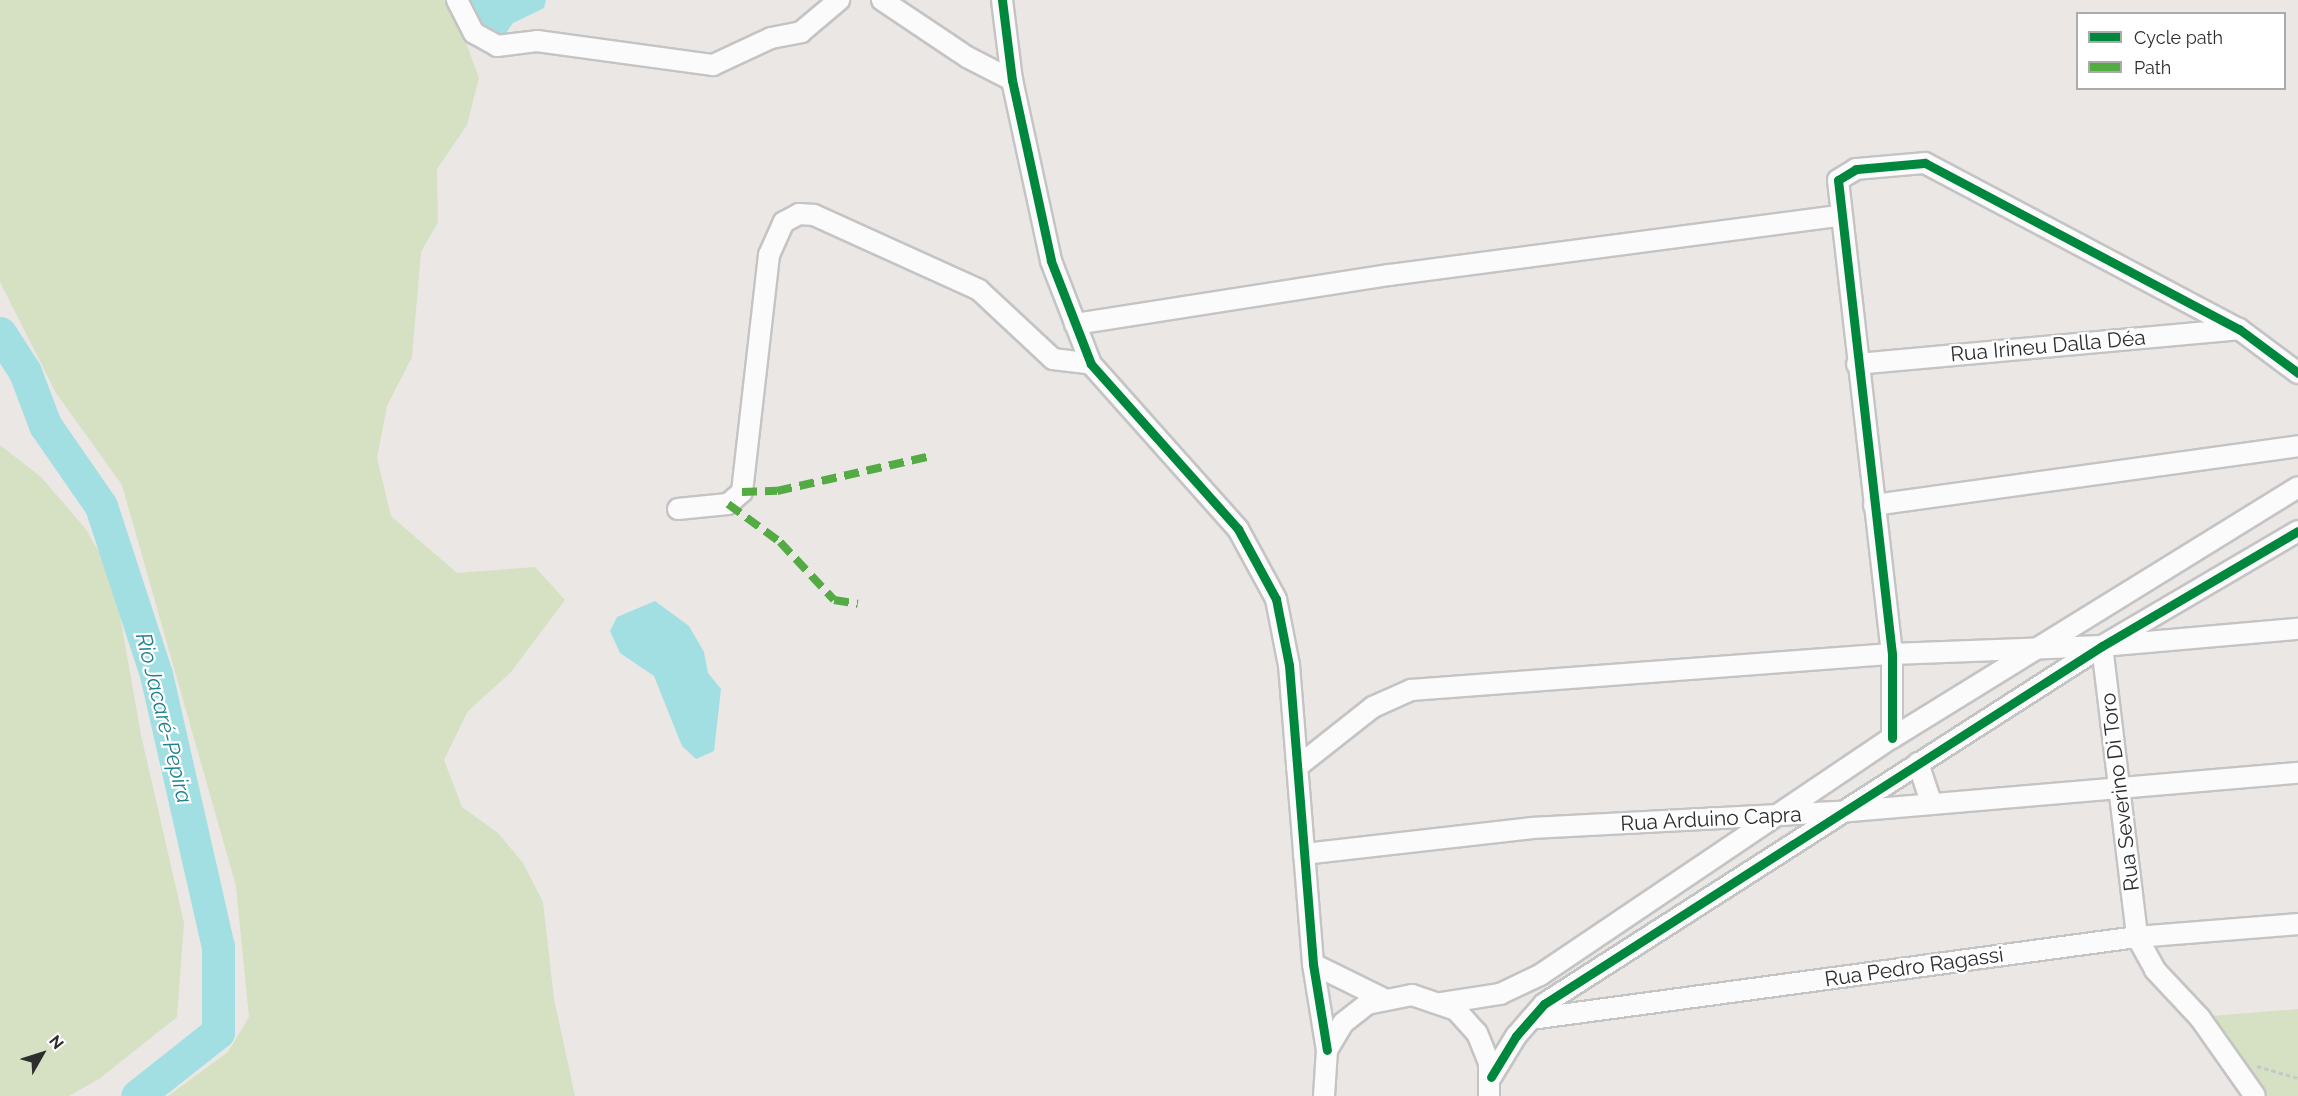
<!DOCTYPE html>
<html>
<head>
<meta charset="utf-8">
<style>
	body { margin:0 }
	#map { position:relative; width:2298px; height:1096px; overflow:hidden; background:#eae7e5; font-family:Raleway,sans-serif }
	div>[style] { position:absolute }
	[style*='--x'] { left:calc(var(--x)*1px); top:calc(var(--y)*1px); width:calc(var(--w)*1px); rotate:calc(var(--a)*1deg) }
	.green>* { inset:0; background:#d5e1c2 }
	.water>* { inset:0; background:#a2dfe2 }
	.river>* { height:33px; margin:-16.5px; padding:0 16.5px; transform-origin:16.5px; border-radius:16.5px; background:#a2dfe2 }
	.path>* { height:3px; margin-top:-1.5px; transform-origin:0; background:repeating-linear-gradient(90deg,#c7c7c7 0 4.5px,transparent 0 7.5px) }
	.roads { filter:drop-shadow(2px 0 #c5c4c5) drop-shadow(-2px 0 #c5c4c5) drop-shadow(0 2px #c5c4c5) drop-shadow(0 -2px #c5c4c5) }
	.street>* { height:20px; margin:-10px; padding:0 10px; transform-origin:10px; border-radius:10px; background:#fcfbfb }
	.quiet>* { height:8px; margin-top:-4px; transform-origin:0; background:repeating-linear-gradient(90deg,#54ab44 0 15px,transparent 0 23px) }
	.cycleway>* { height:9px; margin:-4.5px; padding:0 4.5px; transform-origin:4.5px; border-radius:4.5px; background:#00873e }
	span { translate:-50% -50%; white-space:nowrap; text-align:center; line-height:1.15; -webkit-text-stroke:4.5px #fff; paint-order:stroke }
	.street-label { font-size:21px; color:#2e2e2e }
	.water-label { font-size:22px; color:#1f8191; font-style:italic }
	.legend { position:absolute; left:2076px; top:12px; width:210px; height:78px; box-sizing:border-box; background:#fff; border:2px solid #ababab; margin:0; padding:8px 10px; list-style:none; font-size:18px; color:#2e2e2e }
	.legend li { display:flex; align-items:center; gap:12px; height:30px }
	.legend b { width:30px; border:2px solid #ababab }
	.north { position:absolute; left:12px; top:1024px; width:60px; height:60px; -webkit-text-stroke:4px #fff; paint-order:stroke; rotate:51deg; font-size:16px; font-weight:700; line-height:24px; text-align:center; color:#2e2e2e }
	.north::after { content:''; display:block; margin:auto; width:21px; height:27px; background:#2e2e2e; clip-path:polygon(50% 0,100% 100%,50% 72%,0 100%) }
</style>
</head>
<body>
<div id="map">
	<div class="green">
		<div style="clip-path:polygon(0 0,444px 0,465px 40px,479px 78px,467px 125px,437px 169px,438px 222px,421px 252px,412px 357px,387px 406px,377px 458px,391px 516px,457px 573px,535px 567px,565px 600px,511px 672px,468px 711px,444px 760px,462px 807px,498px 833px,523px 863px,543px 902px,554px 999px,575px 1096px,168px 1096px,228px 1052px,249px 1017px,236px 886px,122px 485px,56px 393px,0 282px)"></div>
		<div style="clip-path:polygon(0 445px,41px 477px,85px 528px,113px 576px,141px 735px,184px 923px,177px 1017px,99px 1079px,69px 1096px,0 1096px)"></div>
		<div style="clip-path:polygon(2298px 1009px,2298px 1096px,2267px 1096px,2211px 1016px)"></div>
	</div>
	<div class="water">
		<div style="clip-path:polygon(467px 0,546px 0,544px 8px,513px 23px,501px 40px,484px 33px)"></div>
		<div style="clip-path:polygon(655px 601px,689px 626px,704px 652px,708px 673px,721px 689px,714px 751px,696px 759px,682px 746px,654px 676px,620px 653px,610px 631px,617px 617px)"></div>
	</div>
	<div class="river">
		<div style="--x:0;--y:333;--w:46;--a:57.3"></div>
		<div style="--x:25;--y:372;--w:57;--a:69.3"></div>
		<div style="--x:45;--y:425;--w:98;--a:55.3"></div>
		<div style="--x:101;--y:506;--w:177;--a:71.9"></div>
		<div style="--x:156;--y:674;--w:279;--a:77.2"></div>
		<div style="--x:218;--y:946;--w:86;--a:90"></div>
		<div style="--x:218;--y:1032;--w:103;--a:141.7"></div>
	</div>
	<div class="path">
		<div style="--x:2257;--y:1066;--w:43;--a:16.3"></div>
	</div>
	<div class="roads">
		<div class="street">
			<div style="--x:457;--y:0;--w:37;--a:63"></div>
			<div style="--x:474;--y:33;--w:26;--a:29"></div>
			<div style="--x:497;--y:46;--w:40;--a:-7.1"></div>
			<div style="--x:537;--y:41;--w:178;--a:7.8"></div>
			<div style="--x:713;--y:65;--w:64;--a:-25"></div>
			<div style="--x:771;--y:38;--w:31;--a:-11"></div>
			<div style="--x:801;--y:32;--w:50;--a:-40.1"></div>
			<div style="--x:882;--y:0;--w:102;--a:33.8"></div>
			<div style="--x:967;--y:57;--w:51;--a:27.1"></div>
			<div style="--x:1002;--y:0;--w:81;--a:82.9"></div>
			<div style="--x:1012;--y:80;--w:185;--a:77.8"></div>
			<div style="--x:1051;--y:261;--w:110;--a:68.8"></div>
			<div style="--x:1091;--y:364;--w:221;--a:48.3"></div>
			<div style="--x:1238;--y:529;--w:80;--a:61.5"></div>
			<div style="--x:1276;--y:599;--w:67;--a:78.9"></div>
			<div style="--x:1289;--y:665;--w:300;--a:85.4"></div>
			<div style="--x:1313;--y:964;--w:87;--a:80.8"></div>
			<div style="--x:1075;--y:324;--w:318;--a:-8.9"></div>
			<div style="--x:1389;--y:275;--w:455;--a:-7.5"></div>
			<div style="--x:1857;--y:364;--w:384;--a:-5.2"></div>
			<div style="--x:1874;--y:505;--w:428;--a:-7.9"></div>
			<div style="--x:678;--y:509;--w:50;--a:-5.7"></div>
			<div style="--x:728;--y:504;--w:18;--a:-41"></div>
			<div style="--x:742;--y:492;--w:239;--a:-83.5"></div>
			<div style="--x:769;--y:255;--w:36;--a:-66"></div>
			<div style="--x:784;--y:222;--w:17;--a:-28"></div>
			<div style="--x:799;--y:214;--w:15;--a:4"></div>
			<div style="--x:814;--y:215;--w:181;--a:24.4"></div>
			<div style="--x:979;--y:290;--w:101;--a:43"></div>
			<div style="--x:1053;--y:359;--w:38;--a:7"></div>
			<div style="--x:2102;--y:646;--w:293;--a:83.1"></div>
			<div style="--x:2137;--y:937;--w:38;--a:61"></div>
			<div style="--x:2155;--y:970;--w:66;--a:46.8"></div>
			<div style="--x:2200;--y:1018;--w:95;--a:54.8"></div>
			<div style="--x:1892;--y:738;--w:84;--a:-90"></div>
			<div style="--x:1892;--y:654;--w:477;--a:-96.5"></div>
			<div style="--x:1838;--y:180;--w:21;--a:-31"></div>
			<div style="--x:1856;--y:169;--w:69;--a:-5"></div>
			<div style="--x:1925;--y:163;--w:355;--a:27.9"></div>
			<div style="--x:2239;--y:329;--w:74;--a:36.7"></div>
			<div style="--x:1918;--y:763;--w:41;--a:71.6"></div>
			<div style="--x:1297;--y:767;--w:97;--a:-38.3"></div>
			<div style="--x:1373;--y:707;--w:42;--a:-24.1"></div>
			<div style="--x:1411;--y:690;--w:482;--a:-4.3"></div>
			<div style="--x:1892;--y:654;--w:210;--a:-2.2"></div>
			<div style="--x:2102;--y:646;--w:197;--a:-5"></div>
			<div style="--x:1304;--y:854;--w:229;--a:-6.5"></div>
			<div style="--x:1532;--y:828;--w:308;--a:-3"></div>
			<div style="--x:1840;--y:812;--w:460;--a:-4.9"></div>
			<div style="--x:1313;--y:964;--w:77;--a:26.2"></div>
			<div style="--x:1442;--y:1003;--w:59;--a:-8.8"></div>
			<div style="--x:1500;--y:994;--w:44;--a:-25.4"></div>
			<div style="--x:1540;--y:975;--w:424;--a:-34"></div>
			<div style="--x:1892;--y:738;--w:477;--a:-31.7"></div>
			<div style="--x:1531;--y:1019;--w:612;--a:-7.71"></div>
			<div style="--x:2137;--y:937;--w:162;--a:-4.6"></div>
			<div style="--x:1491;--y:1077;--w:48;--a:-58.6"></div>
			<div style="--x:1516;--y:1036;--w:43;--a:-48.8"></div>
			<div style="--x:1544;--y:1004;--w:663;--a:-32.68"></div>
			<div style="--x:2102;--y:646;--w:227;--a:-30.4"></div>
			<div style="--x:1324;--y:1096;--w:46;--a:-86.3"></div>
			<div style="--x:1327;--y:1050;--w:31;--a:-59"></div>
			<div style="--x:1343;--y:1023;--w:31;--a:-38"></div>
			<div style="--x:1367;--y:1004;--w:46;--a:-11.3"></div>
			<div style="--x:1412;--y:995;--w:46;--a:18.8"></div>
			<div style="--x:1456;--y:1010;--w:31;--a:48"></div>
			<div style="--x:1477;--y:1033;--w:31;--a:68"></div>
			<div style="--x:1489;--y:1062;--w:34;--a:90"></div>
		</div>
	</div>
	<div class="quiet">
		<div style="--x:742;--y:492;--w:35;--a:-2"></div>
		<div style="--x:777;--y:491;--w:158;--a:-12.8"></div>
		<div style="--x:728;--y:504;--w:64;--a:36.2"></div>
		<div style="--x:780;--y:542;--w:79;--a:47"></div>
		<div style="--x:834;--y:600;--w:24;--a:9"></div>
	</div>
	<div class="cycleway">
		<div style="--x:1002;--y:0;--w:81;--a:82.9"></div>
		<div style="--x:1012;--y:80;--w:185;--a:77.8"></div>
		<div style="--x:1051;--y:261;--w:110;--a:68.8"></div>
		<div style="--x:1091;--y:364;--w:221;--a:48.3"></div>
		<div style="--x:1238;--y:529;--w:80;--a:61.5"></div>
		<div style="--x:1276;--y:599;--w:67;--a:78.9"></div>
		<div style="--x:1289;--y:665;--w:300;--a:85.4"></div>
		<div style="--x:1313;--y:964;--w:87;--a:80.8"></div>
		<div style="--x:1892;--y:738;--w:84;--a:-90"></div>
		<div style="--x:1892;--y:654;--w:477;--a:-96.5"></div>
		<div style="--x:1838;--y:180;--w:21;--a:-31"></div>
		<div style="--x:1856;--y:169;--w:69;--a:-5"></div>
		<div style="--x:1925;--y:163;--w:355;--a:27.9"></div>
		<div style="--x:2239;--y:329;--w:74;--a:36.7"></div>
		<div style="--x:1491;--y:1077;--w:48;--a:-58.6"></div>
		<div style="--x:1516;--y:1036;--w:43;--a:-48.8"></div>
		<div style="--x:1544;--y:1004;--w:663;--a:-32.68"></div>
		<div style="--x:2102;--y:646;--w:227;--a:-30.4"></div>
	</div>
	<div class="street-label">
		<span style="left:2048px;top:346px;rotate:-5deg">Rua Irineu Dalla Déa</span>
		<span style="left:2120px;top:792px;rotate:-97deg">Rua Severino Di Toro</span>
		<span style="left:1711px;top:819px;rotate:-3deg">Rua Arduino Capra</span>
		<span style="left:1914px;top:967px;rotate:-8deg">Rua Pedro Ragassi</span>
	</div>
	<div class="water-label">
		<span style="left:164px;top:718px;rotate:76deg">Rio Jacaré-Pepira</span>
	</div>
	<ul class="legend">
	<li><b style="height:8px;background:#00873e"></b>Cycle path</li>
	<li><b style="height:8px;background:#54ab44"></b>Path</li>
	</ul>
	<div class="north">N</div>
</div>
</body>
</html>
